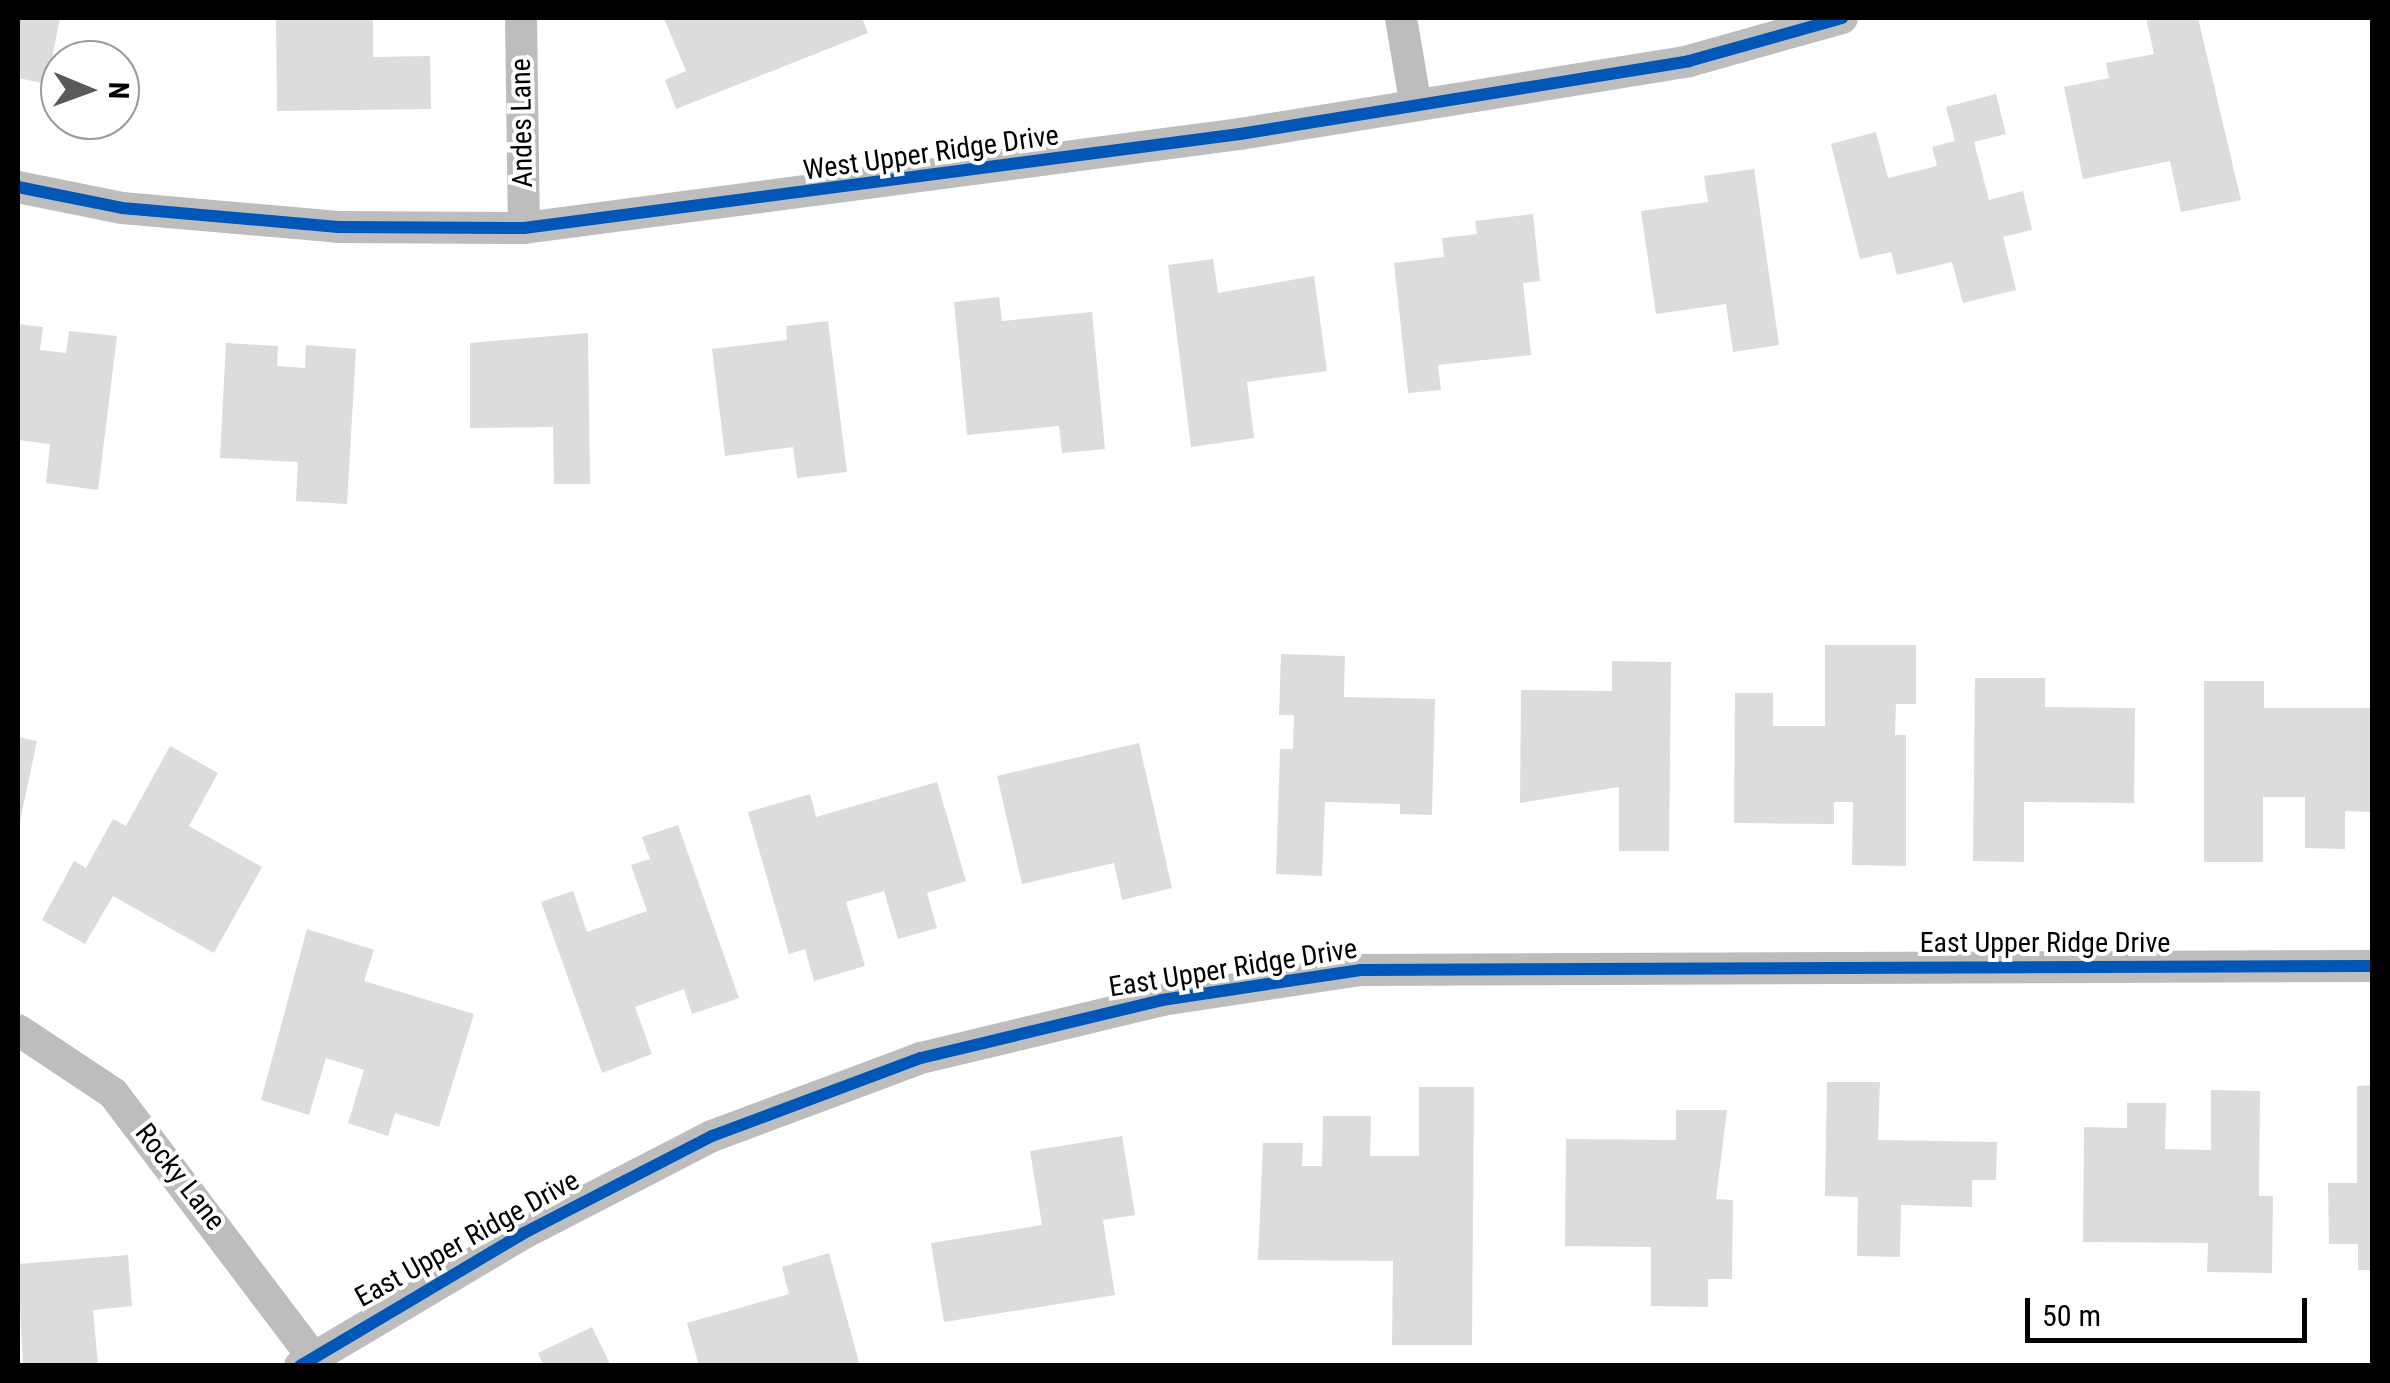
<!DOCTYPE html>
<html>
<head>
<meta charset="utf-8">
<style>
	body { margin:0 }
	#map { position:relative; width:2390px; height:1383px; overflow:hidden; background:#fff; font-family:"Roboto Condensed",sans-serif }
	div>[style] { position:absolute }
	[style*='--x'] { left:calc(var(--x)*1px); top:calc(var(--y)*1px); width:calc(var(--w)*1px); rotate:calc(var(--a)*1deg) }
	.building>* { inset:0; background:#dcdcdc }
	.minor>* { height:32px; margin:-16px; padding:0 16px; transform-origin:16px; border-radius:16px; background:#bdbdbd }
	.cycleway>* { height:12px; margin:-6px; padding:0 6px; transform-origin:6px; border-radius:6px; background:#0057b8 }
	span { translate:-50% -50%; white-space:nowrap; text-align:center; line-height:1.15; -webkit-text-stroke:8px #fff; paint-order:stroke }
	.street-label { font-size:28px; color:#000 }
	.frame { position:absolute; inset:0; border:20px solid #000; pointer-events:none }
	.north { position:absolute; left:40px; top:40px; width:100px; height:100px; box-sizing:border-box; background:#fff; border:2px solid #999; border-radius:50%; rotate:91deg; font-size:28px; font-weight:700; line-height:40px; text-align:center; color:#000 }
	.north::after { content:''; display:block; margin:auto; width:35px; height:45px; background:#595959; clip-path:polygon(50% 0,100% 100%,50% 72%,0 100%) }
	.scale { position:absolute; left:2025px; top:1298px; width:282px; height:45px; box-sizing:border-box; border:5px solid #000; border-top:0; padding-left:12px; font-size:30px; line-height:35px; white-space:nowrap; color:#000; -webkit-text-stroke:8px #fff; paint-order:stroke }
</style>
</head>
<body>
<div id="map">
	<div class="building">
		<div style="clip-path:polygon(18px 18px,60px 18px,47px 84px,18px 78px)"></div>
		<div style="clip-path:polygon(276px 18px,373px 18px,373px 57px,430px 56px,431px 109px,277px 111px)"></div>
		<div style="clip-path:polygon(664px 18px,862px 18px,868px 33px,676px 109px,665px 80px,686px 71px)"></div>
		<div style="clip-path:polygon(2146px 18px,2198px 18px,2241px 200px,2181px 212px,2170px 161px,2083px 179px,2064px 87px,2109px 78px,2106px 63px,2154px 54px)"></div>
		<div style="clip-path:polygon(1996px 94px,2006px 134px,1974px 142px,1989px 200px,2023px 191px,2032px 230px,2003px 237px,2016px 290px,1963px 303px,1952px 262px,1897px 275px,1891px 252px,1860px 259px,1831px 144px,1876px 132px,1888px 178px,1937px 166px,1932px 147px,1955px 141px,1946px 107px)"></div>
		<div style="clip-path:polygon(1754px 169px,1779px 345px,1733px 352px,1726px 304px,1656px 314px,1641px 211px,1708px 202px,1704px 176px)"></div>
		<div style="clip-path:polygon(1533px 214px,1540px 281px,1523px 283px,1531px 355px,1438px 365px,1441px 390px,1408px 393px,1394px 263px,1444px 257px,1442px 238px,1477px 234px,1475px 221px)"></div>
		<div style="clip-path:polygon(1213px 259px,1218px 293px,1314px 276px,1327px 371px,1247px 382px,1254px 438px,1191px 447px,1168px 265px)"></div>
		<div style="clip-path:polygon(999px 297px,1002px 321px,1092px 312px,1105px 449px,1062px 453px,1059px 426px,967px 435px,954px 302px)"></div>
		<div style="clip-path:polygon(828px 321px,847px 472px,797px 478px,793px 447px,725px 456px,712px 349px,787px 340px,786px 326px)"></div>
		<div style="clip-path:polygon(18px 324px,43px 327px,40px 350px,66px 353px,69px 331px,117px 336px,98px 490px,46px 483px,50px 444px,18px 440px)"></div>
		<div style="clip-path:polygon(588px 333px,590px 484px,554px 484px,553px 427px,470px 428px,470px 343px)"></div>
		<div style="clip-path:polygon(226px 343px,278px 346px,277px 366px,305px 368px,306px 345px,356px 349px,347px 504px,296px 501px,298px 462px,220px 458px)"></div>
		<div style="clip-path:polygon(1825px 645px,1916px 645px,1916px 704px,1896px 704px,1895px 735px,1906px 735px,1906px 866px,1852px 865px,1853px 802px,1834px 802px,1834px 824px,1734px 823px,1735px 693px,1773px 693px,1773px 726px,1825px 726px)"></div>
		<div style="clip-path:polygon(1281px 654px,1345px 656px,1344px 697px,1435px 699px,1432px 815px,1400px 814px,1400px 804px,1325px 802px,1322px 876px,1276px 874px,1280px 749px,1293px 749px,1294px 715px,1279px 715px)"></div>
		<div style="clip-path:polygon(1612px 661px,1671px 662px,1669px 851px,1619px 851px,1619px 787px,1520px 803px,1521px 690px,1612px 691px)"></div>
		<div style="clip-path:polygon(1975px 678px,2045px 678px,2045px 707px,2135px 708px,2134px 803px,2024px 802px,2024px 862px,1973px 861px)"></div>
		<div style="clip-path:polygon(2204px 681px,2264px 681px,2264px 708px,2372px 708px,2372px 812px,2345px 811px,2345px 849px,2305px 848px,2305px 797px,2263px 797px,2263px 862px,2204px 862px)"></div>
		<div style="clip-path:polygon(18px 737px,37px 741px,19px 826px,18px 826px)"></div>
		<div style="clip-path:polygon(1139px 743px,1172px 888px,1122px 900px,1114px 863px,1022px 884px,997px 776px)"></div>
		<div style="clip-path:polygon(170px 746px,218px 773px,189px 826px,262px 867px,214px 953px,113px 896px,85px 944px,42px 920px,74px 861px,86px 868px,113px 819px,126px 826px)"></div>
		<div style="clip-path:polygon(937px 782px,966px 881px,927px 893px,937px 928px,898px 939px,884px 891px,846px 902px,865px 966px,814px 981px,805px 949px,789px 954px,748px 812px,810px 794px,816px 817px)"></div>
		<div style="clip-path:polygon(678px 825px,739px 998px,692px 1014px,684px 989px,635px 1007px,652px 1054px,602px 1073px,541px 902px,573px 891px,587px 932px,647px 911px,631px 865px,650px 859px,642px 837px)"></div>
		<div style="clip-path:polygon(307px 929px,374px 950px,364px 981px,474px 1014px,439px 1127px,395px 1113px,388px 1136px,348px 1123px,364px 1070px,326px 1058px,309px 1115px,261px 1100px)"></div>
		<div style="clip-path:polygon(1827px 1082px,1880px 1082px,1878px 1140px,1997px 1142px,1996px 1180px,1972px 1180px,1972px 1207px,1901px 1205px,1900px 1257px,1857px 1256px,1858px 1197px,1825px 1196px)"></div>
		<div style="clip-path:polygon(2372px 1085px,2372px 1270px,2358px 1270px,2358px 1244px,2329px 1244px,2328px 1183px,2357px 1183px,2357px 1086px)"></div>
		<div style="clip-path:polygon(1419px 1087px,1474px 1087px,1472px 1345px,1392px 1345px,1393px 1261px,1258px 1260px,1263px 1143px,1303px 1143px,1302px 1166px,1322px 1166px,1323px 1116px,1371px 1116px,1370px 1156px,1419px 1156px)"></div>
		<div style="clip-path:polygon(2211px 1090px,2260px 1091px,2259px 1196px,2273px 1196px,2272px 1273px,2207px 1272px,2208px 1243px,2083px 1242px,2084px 1127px,2127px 1128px,2127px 1103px,2166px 1103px,2165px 1149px,2211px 1150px)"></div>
		<div style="clip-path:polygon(1676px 1110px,1727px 1110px,1716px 1199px,1733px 1200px,1732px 1279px,1708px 1279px,1708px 1307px,1651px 1306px,1651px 1247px,1565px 1246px,1566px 1139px,1676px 1140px)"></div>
		<div style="clip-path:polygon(1122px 1136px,1135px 1215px,1103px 1220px,1115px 1295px,944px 1322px,931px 1243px,1042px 1225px,1030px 1151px)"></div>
		<div style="clip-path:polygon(829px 1253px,860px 1366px,699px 1366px,687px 1323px,789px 1294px,782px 1267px)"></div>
		<div style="clip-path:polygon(128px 1255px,132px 1306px,93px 1310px,98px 1366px,23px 1366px,18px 1264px)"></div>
		<div style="clip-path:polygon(592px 1327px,611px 1366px,544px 1366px,538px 1353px)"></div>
	</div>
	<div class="minor">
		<div style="--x:521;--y:18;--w:210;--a:89.2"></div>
		<div style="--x:1401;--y:18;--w:84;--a:80.4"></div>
		<div style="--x:18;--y:187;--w:106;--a:11.4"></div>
		<div style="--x:122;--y:208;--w:217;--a:5"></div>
		<div style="--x:338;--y:227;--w:186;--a:0.3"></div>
		<div style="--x:524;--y:228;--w:722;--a:-7.48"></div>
		<div style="--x:1240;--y:134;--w:455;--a:-9.2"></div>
		<div style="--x:1689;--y:61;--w:159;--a:-15.7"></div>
		<div style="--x:18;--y:1030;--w:114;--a:33.6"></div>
		<div style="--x:113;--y:1093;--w:330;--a:52.9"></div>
		<div style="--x:300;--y:1366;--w:261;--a:-30.7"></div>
		<div style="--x:524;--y:1233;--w:212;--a:-27.3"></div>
		<div style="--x:712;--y:1136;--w:223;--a:-20.5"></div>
		<div style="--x:921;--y:1058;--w:248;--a:-13.5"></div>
		<div style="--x:1162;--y:1000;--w:201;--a:-8.6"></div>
		<div style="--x:1361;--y:970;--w:1011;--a:-0.23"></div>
	</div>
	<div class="cycleway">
		<div style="--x:18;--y:187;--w:106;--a:11.4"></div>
		<div style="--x:122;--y:208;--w:217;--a:5"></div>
		<div style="--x:338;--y:227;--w:186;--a:0.3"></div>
		<div style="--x:524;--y:228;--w:722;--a:-7.48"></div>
		<div style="--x:1240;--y:134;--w:455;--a:-9.2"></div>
		<div style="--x:1689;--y:61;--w:159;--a:-15.7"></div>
		<div style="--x:300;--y:1366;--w:261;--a:-30.7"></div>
		<div style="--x:524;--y:1233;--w:212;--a:-27.3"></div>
		<div style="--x:712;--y:1136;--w:223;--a:-20.5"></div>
		<div style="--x:921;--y:1058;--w:248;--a:-13.5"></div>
		<div style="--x:1162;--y:1000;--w:201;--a:-8.6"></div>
		<div style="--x:1361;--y:970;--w:1011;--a:-0.23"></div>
	</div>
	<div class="street-label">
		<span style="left:522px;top:123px;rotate:-91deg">Andes Lane</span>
		<span style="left:931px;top:153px;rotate:-8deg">West Upper Ridge Drive</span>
		<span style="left:2045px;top:943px">East Upper Ridge Drive</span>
		<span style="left:1233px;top:968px;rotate:-9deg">East Upper Ridge Drive</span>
		<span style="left:180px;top:1177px;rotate:52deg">Rocky Lane</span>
		<span style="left:467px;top:1239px;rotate:-29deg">East Upper Ridge Drive</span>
	</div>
	<div class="frame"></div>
	<div class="north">N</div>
	<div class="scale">50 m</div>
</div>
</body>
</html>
